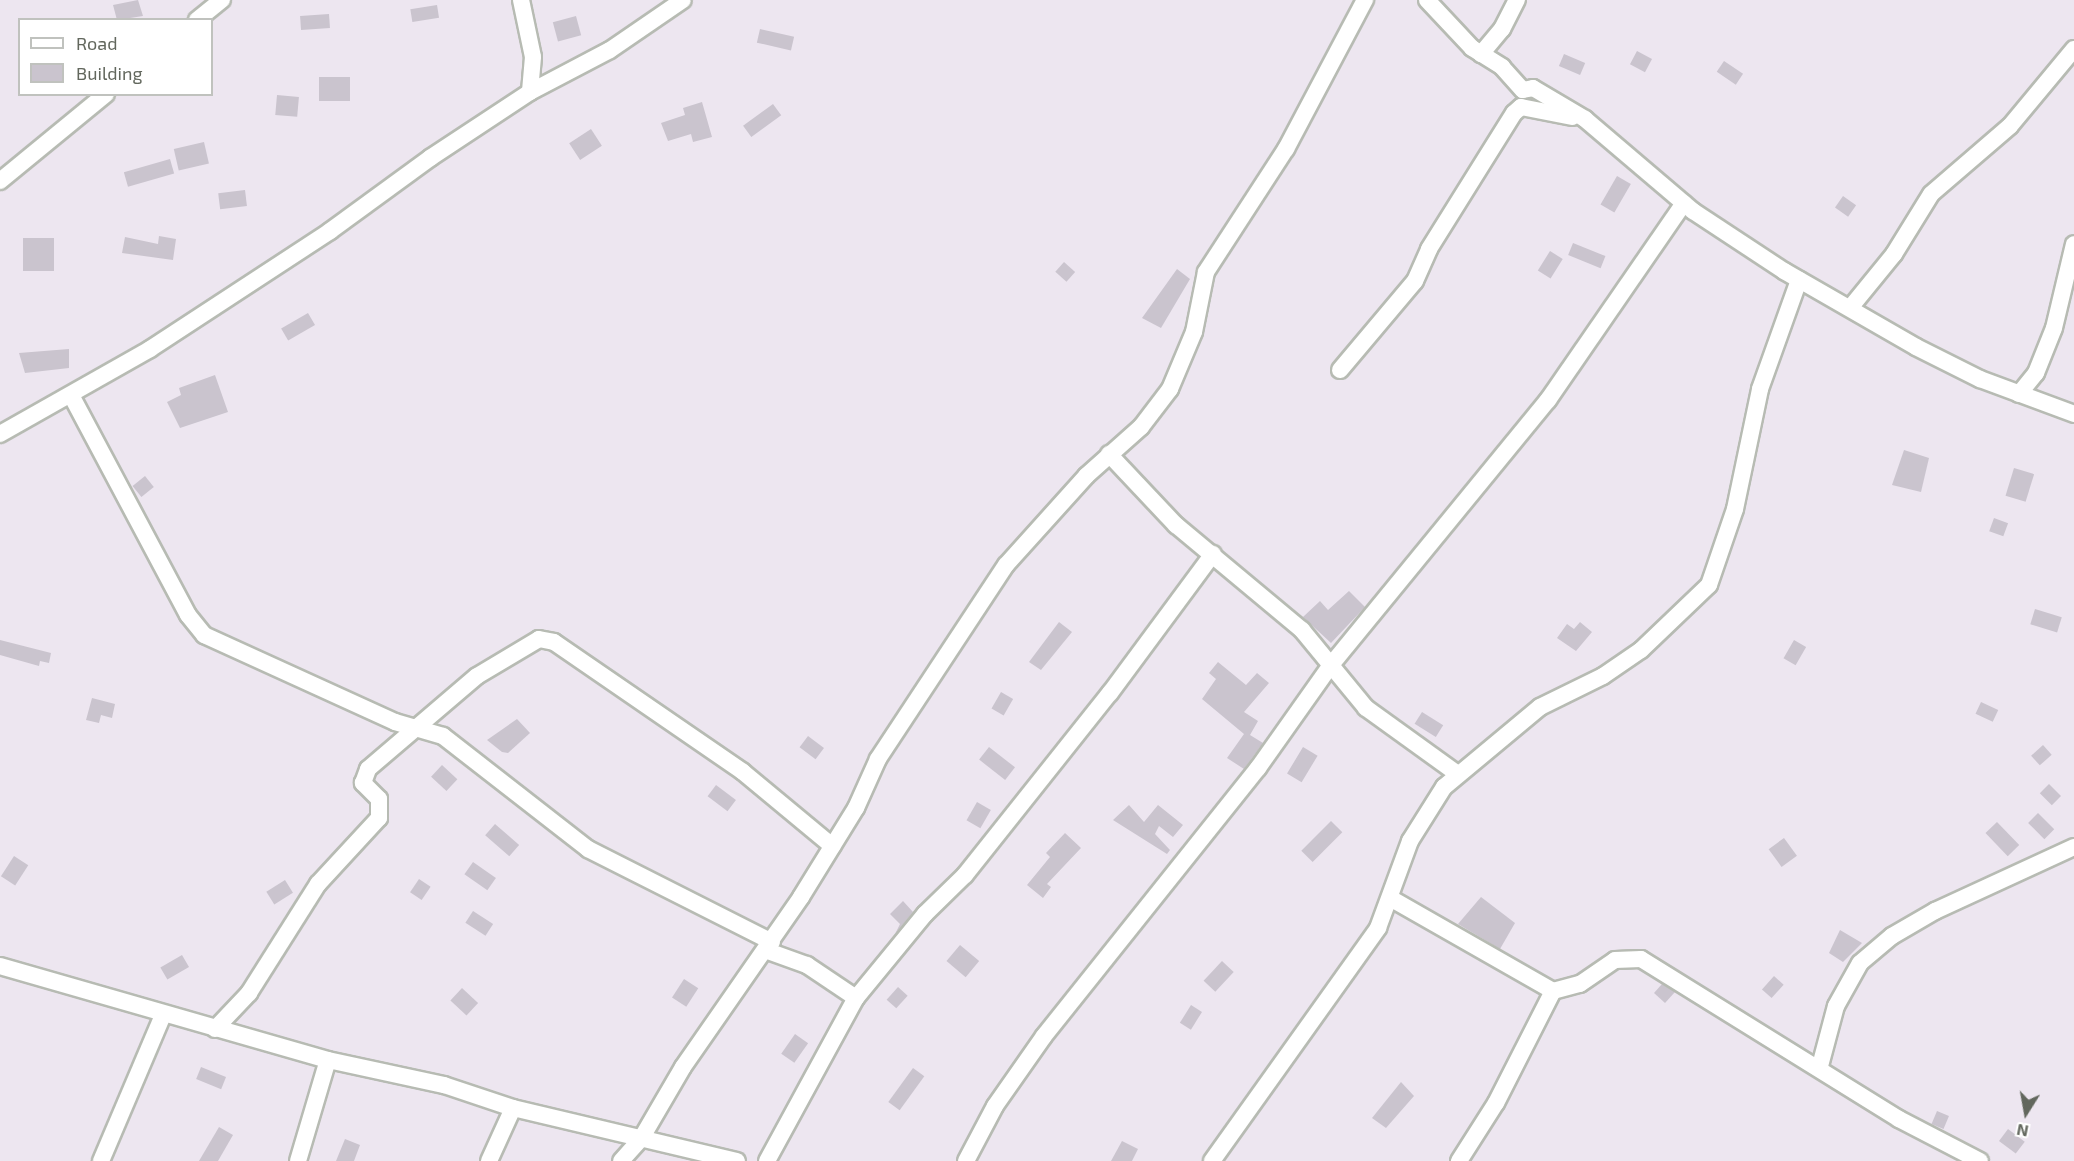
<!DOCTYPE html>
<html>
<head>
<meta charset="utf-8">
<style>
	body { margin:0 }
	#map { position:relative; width:2074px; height:1161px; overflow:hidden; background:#ede6f0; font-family:"Exo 2",sans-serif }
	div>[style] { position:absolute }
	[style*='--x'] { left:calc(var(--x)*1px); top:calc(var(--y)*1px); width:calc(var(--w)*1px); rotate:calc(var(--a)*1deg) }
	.building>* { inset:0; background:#cac4ce; transform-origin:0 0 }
	.roads { filter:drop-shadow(2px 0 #b7bbb3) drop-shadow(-2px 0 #b7bbb3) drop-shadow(0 2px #b7bbb3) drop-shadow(0 -2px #b7bbb3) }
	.street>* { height:16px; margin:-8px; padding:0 8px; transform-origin:8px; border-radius:8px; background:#fff }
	span { translate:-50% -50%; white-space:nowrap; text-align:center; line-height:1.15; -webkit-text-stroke:4.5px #fff; paint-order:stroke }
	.legend { position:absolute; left:18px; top:18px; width:195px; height:78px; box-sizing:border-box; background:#fff; border:2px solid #c0c2be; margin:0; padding:8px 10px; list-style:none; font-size:18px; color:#62675d }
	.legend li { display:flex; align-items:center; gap:12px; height:30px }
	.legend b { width:30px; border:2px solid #c0c2be }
	.north { position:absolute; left:1996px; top:1083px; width:60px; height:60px; -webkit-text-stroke:4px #fff; paint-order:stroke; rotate:191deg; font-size:16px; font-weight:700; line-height:24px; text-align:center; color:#62675d }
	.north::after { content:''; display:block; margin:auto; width:21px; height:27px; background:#62675d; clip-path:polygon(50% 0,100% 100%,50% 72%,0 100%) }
</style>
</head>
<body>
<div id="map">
	<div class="building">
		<div style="clip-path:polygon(138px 0,143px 16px,117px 20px,113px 5px)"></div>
		<div style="left:437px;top:5px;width:13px;height:27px;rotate:81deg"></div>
		<div style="left:329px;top:14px;width:14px;height:29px;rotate:86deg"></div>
		<div style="left:576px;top:16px;width:20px;height:24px;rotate:75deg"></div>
		<div style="left:760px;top:29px;width:35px;height:14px;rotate:13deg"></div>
		<div style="left:1637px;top:51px;width:17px;height:15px;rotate:28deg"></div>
		<div style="left:1564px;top:54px;width:23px;height:13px;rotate:23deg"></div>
		<div style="left:1724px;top:61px;width:23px;height:13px;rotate:34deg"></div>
		<div style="left:319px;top:77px;width:31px;height:24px"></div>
		<div style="left:277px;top:95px;width:22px;height:20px;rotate:5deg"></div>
		<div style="clip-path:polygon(702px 102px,712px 137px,693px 142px,691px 134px,668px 141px,661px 123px,685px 115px,683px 108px)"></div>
		<div style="left:773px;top:104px;width:14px;height:37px;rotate:54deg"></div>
		<div style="left:591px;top:129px;width:20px;height:26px;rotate:57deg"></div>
		<div style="left:204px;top:142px;width:22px;height:31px;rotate:77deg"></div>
		<div style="left:170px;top:159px;width:15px;height:48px;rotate:74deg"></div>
		<div style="left:1617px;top:176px;width:16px;height:33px;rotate:30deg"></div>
		<div style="left:245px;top:190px;width:16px;height:27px;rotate:83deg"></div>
		<div style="left:1843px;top:196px;width:16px;height:14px;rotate:35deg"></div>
		<div style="clip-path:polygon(159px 236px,176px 239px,173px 260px,122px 253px,125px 237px,158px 244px)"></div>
		<div style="left:23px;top:238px;width:31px;height:33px"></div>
		<div style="left:1573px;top:243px;width:35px;height:13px;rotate:22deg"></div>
		<div style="left:1550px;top:251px;width:15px;height:23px;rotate:32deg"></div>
		<div style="left:1064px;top:262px;width:15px;height:13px;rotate:42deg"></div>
		<div style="clip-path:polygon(1177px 269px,1190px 279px,1161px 328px,1142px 318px)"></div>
		<div style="left:308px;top:313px;width:14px;height:31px;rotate:60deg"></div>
		<div style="clip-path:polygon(69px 349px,69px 368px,25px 373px,19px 353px)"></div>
		<div style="clip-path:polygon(215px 375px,228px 412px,180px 428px,167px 402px,181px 395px,179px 388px)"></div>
		<div style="clip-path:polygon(1904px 450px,1929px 458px,1921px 492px,1892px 485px)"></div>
		<div style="left:2014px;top:468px;width:21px;height:29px;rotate:17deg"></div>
		<div style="left:145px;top:476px;width:14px;height:16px;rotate:51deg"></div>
		<div style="left:1994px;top:518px;width:15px;height:14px;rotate:20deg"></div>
		<div style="clip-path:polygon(1349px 591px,1365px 607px,1331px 643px,1303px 617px,1320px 601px,1328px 610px)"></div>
		<div style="left:2035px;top:609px;width:28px;height:16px;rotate:17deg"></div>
		<div style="clip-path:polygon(1059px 622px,1072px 632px,1041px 670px,1029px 662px)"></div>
		<div style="clip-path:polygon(1580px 622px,1592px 632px,1576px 651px,1557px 638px,1567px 624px,1574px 629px)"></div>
		<div style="clip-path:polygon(0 640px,51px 653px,49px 663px,40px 661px,39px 666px,0 655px)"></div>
		<div style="left:1794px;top:640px;width:14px;height:21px;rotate:30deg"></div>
		<div style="clip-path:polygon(1218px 662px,1246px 685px,1257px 673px,1269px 683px,1244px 712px,1258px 721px,1250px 735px,1263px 743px,1244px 769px,1227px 758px,1244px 734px,1202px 699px,1216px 679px,1209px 673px)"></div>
		<div style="left:1001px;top:692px;width:14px;height:19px;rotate:30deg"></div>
		<div style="clip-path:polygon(92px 698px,115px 704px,112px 718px,101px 715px,99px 723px,86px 720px)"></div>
		<div style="left:1981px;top:702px;width:19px;height:13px;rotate:25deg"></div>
		<div style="left:1422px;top:712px;width:25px;height:14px;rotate:32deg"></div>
		<div style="clip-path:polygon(517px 719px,530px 733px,508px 753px,502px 752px,487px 740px)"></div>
		<div style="left:808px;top:736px;width:20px;height:14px;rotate:37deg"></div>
		<div style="left:2043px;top:745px;width:13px;height:16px;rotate:48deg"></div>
		<div style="left:989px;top:747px;width:33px;height:16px;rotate:38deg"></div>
		<div style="left:1303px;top:747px;width:17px;height:31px;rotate:31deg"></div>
		<div style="left:442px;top:765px;width:21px;height:16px;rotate:43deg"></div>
		<div style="left:2049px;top:784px;width:17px;height:13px;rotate:45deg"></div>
		<div style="left:716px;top:785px;width:25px;height:14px;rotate:37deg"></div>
		<div style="left:977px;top:802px;width:16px;height:21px;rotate:30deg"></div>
		<div style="clip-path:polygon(1129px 805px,1144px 822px,1158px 805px,1183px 825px,1173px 837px,1159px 826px,1155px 834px,1170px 850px,1167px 854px,1113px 820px)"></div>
		<div style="left:2038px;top:813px;width:23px;height:14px;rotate:45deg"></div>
		<div style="left:1331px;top:821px;width:16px;height:42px;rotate:45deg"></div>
		<div style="left:1997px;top:822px;width:32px;height:16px;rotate:46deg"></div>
		<div style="left:495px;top:824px;width:32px;height:15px;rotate:41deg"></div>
		<div style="clip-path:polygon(1065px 833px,1081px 848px,1047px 884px,1051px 887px,1043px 898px,1027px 885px,1050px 857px,1046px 853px)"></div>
		<div style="left:1784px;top:838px;width:22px;height:19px;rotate:54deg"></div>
		<div style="left:14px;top:856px;width:17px;height:24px;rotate:33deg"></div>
		<div style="left:473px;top:862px;width:28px;height:15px;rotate:35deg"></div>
		<div style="left:419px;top:879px;width:14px;height:16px;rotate:34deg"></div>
		<div style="left:285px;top:880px;width:15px;height:22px;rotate:58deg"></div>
		<div style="clip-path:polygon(1481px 897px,1515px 923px,1500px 949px,1458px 924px)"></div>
		<div style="clip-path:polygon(903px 901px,913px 912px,895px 934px,900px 924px,890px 914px)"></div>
		<div style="left:473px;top:911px;width:24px;height:14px;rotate:33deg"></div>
		<div style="clip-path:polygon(1840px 930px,1862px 943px,1843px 962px,1829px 953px)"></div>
		<div style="left:960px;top:945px;width:25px;height:21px;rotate:40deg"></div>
		<div style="left:182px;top:955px;width:14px;height:25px;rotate:60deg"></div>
		<div style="left:1222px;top:961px;width:16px;height:27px;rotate:43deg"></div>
		<div style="left:1774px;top:976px;width:13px;height:18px;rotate:42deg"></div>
		<div style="left:684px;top:979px;width:17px;height:22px;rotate:33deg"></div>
		<div style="clip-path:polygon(1662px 984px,1675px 992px,1665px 1003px,1654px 993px)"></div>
		<div style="left:898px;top:987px;width:13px;height:17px;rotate:42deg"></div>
		<div style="left:462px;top:988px;width:22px;height:17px;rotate:43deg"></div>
		<div style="left:1191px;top:1005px;width:13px;height:21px;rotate:32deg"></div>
		<div style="left:795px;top:1034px;width:16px;height:24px;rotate:35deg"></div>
		<div style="left:201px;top:1067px;width:27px;height:13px;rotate:22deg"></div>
		<div style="left:913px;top:1068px;width:14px;height:42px;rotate:36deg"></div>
		<div style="clip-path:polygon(1401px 1082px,1414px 1096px,1386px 1128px,1372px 1118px)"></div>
		<div style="left:1937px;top:1111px;width:13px;height:14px;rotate:23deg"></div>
		<div style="clip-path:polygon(219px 1127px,233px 1135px,218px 1161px,199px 1161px)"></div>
		<div style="left:2008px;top:1129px;width:21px;height:15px;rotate:37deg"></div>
		<div style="clip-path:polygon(345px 1139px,360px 1145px,354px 1161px,336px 1161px)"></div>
		<div style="clip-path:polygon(1122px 1141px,1138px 1149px,1132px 1161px,1111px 1161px)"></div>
	</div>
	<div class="roads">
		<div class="street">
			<div style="--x:521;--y:0;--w:58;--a:78.1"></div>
			<div style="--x:533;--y:57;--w:35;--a:95"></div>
			<div style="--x:1427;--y:0;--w:66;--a:46.8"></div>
			<div style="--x:1472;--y:48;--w:36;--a:32"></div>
			<div style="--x:1502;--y:67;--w:31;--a:48"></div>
			<div style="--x:1523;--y:90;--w:10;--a:-11"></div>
			<div style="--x:1533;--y:88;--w:61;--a:30.8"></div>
			<div style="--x:1585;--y:119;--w:142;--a:40.4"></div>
			<div style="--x:1693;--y:211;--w:109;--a:33.4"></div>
			<div style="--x:1784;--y:271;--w:152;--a:29.9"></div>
			<div style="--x:1916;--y:347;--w:72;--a:26.6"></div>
			<div style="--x:1980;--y:379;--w:100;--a:20.4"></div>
			<div style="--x:197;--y:20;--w:32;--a:-39"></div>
			<div style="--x:1481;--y:54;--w:33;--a:-50"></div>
			<div style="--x:1502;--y:29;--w:33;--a:-63"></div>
			<div style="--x:0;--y:181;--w:137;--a:-39.4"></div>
			<div style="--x:1850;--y:308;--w:70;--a:-50.8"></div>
			<div style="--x:1894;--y:254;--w:70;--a:-58.3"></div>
			<div style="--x:1931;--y:194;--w:104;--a:-40.7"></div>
			<div style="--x:2010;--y:126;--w:100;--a:-50.3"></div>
			<div style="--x:1340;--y:370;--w:116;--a:-49.9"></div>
			<div style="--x:1415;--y:281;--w:35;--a:-66"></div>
			<div style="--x:1429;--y:249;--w:160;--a:-58"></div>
			<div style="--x:1514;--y:113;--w:9;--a:-41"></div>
			<div style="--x:1521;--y:107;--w:52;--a:11.1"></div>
			<div style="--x:2019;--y:394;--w:27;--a:-51"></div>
			<div style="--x:2036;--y:373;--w:48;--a:-68.2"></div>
			<div style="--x:2054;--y:328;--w:86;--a:-76.6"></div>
			<div style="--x:71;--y:395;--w:249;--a:62"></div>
			<div style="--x:188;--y:615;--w:26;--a:51"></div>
			<div style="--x:204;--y:635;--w:210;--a:24.5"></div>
			<div style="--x:395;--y:722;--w:50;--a:16.3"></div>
			<div style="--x:443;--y:736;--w:184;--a:37.9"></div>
			<div style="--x:588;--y:849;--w:206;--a:26.8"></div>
			<div style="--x:0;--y:434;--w:172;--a:-29.5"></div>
			<div style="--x:150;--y:349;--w:215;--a:-33.2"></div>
			<div style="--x:330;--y:231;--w:124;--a:-36.1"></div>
			<div style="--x:430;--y:158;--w:120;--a:-33.4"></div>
			<div style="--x:530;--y:92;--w:90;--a:-27.7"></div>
			<div style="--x:610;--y:50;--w:88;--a:-34.4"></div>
			<div style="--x:1109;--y:454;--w:98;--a:46.7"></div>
			<div style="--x:1176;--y:525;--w:164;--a:39.8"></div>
			<div style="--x:1302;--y:630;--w:101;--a:50.6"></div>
			<div style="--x:1366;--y:708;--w:111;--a:35.8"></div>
			<div style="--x:1390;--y:898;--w:188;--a:29.7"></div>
			<div style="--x:1553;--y:991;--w:28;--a:-15"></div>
			<div style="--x:1580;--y:984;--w:42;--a:-34.4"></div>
			<div style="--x:1615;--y:960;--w:26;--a:-2"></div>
			<div style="--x:1641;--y:959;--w:304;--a:31.8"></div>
			<div style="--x:1899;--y:1119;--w:91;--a:27.4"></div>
			<div style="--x:765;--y:950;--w:45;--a:19.7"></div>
			<div style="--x:807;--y:965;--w:59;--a:34"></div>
			<div style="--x:0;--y:966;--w:341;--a:16"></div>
			<div style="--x:328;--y:1060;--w:119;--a:12.2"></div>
			<div style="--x:444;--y:1085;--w:73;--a:18.4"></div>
			<div style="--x:513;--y:1108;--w:230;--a:13.3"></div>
			<div style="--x:215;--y:1029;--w:50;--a:-46.6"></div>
			<div style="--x:249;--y:993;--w:129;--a:-57.7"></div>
			<div style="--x:318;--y:884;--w:90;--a:-47.3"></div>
			<div style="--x:379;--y:818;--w:19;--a:-90"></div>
			<div style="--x:379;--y:799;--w:23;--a:-135"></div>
			<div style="--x:363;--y:783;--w:15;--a:-70"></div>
			<div style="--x:368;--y:769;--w:143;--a:-40.5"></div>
			<div style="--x:477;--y:676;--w:72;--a:-30.8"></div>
			<div style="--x:539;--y:639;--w:15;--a:11"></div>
			<div style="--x:554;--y:642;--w:229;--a:34.5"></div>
			<div style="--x:743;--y:772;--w:116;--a:39.7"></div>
			<div style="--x:1820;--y:1066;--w:62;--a:-75.1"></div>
			<div style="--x:1836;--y:1006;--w:49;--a:-60.8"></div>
			<div style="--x:1860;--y:963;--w:42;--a:-40.2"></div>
			<div style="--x:1892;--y:936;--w:50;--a:-30.2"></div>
			<div style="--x:1935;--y:911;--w:153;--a:-24.7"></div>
			<div style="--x:101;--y:1161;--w:159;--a:-67"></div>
			<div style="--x:298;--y:1161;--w:105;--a:-73.5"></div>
			<div style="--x:489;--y:1161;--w:58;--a:-65.6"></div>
			<div style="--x:621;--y:1161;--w:30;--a:-48"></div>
			<div style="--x:641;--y:1139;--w:83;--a:-59.7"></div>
			<div style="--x:683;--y:1067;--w:207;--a:-55.2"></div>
			<div style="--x:801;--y:897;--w:105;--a:-58.3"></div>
			<div style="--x:856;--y:808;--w:54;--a:-65.8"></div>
			<div style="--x:878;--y:759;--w:232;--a:-56.6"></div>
			<div style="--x:1006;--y:565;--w:120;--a:-48"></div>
			<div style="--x:1086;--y:476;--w:74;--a:-41.7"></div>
			<div style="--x:1141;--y:427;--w:48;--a:-52.7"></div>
			<div style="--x:1170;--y:389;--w:62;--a:-67.2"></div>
			<div style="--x:1194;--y:332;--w:61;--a:-78.7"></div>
			<div style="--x:1206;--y:272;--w:147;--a:-57"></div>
			<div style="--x:1286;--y:149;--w:169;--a:-62.1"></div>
			<div style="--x:767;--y:1161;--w:186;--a:-61.4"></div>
			<div style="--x:856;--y:998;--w:109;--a:-50.6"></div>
			<div style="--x:925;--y:914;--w:56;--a:-44.3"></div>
			<div style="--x:965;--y:875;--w:233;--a:-51.5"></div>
			<div style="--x:1110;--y:693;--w:173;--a:-53.5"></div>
			<div style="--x:966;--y:1161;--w:62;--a:-62.2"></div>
			<div style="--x:995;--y:1106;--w:85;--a:-55"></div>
			<div style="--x:1044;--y:1036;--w:343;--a:-51.4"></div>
			<div style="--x:1258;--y:768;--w:126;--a:-54.7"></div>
			<div style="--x:1331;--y:665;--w:343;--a:-50.7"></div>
			<div style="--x:1548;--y:400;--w:239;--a:-55.4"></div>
			<div style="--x:1212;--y:1161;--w:286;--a:-54.5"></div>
			<div style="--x:1378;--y:928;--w:93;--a:-69.8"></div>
			<div style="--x:1410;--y:841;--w:64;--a:-57.8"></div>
			<div style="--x:1444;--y:787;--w:125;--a:-39.8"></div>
			<div style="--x:1540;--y:707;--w:70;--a:-26.2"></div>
			<div style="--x:1603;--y:676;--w:46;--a:-34.4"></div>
			<div style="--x:1641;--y:650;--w:94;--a:-43.7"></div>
			<div style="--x:1709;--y:585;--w:80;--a:-71.1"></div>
			<div style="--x:1735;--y:509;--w:123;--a:-78.2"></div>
			<div style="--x:1760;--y:389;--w:116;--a:-70.3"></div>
			<div style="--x:1459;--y:1161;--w:69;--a:-57.5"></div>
			<div style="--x:1496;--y:1103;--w:126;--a:-63"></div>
		</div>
	</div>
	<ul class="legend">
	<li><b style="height:8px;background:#fff"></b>Road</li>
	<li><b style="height:16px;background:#cac4ce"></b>Building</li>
	</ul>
	<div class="north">N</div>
</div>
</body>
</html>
